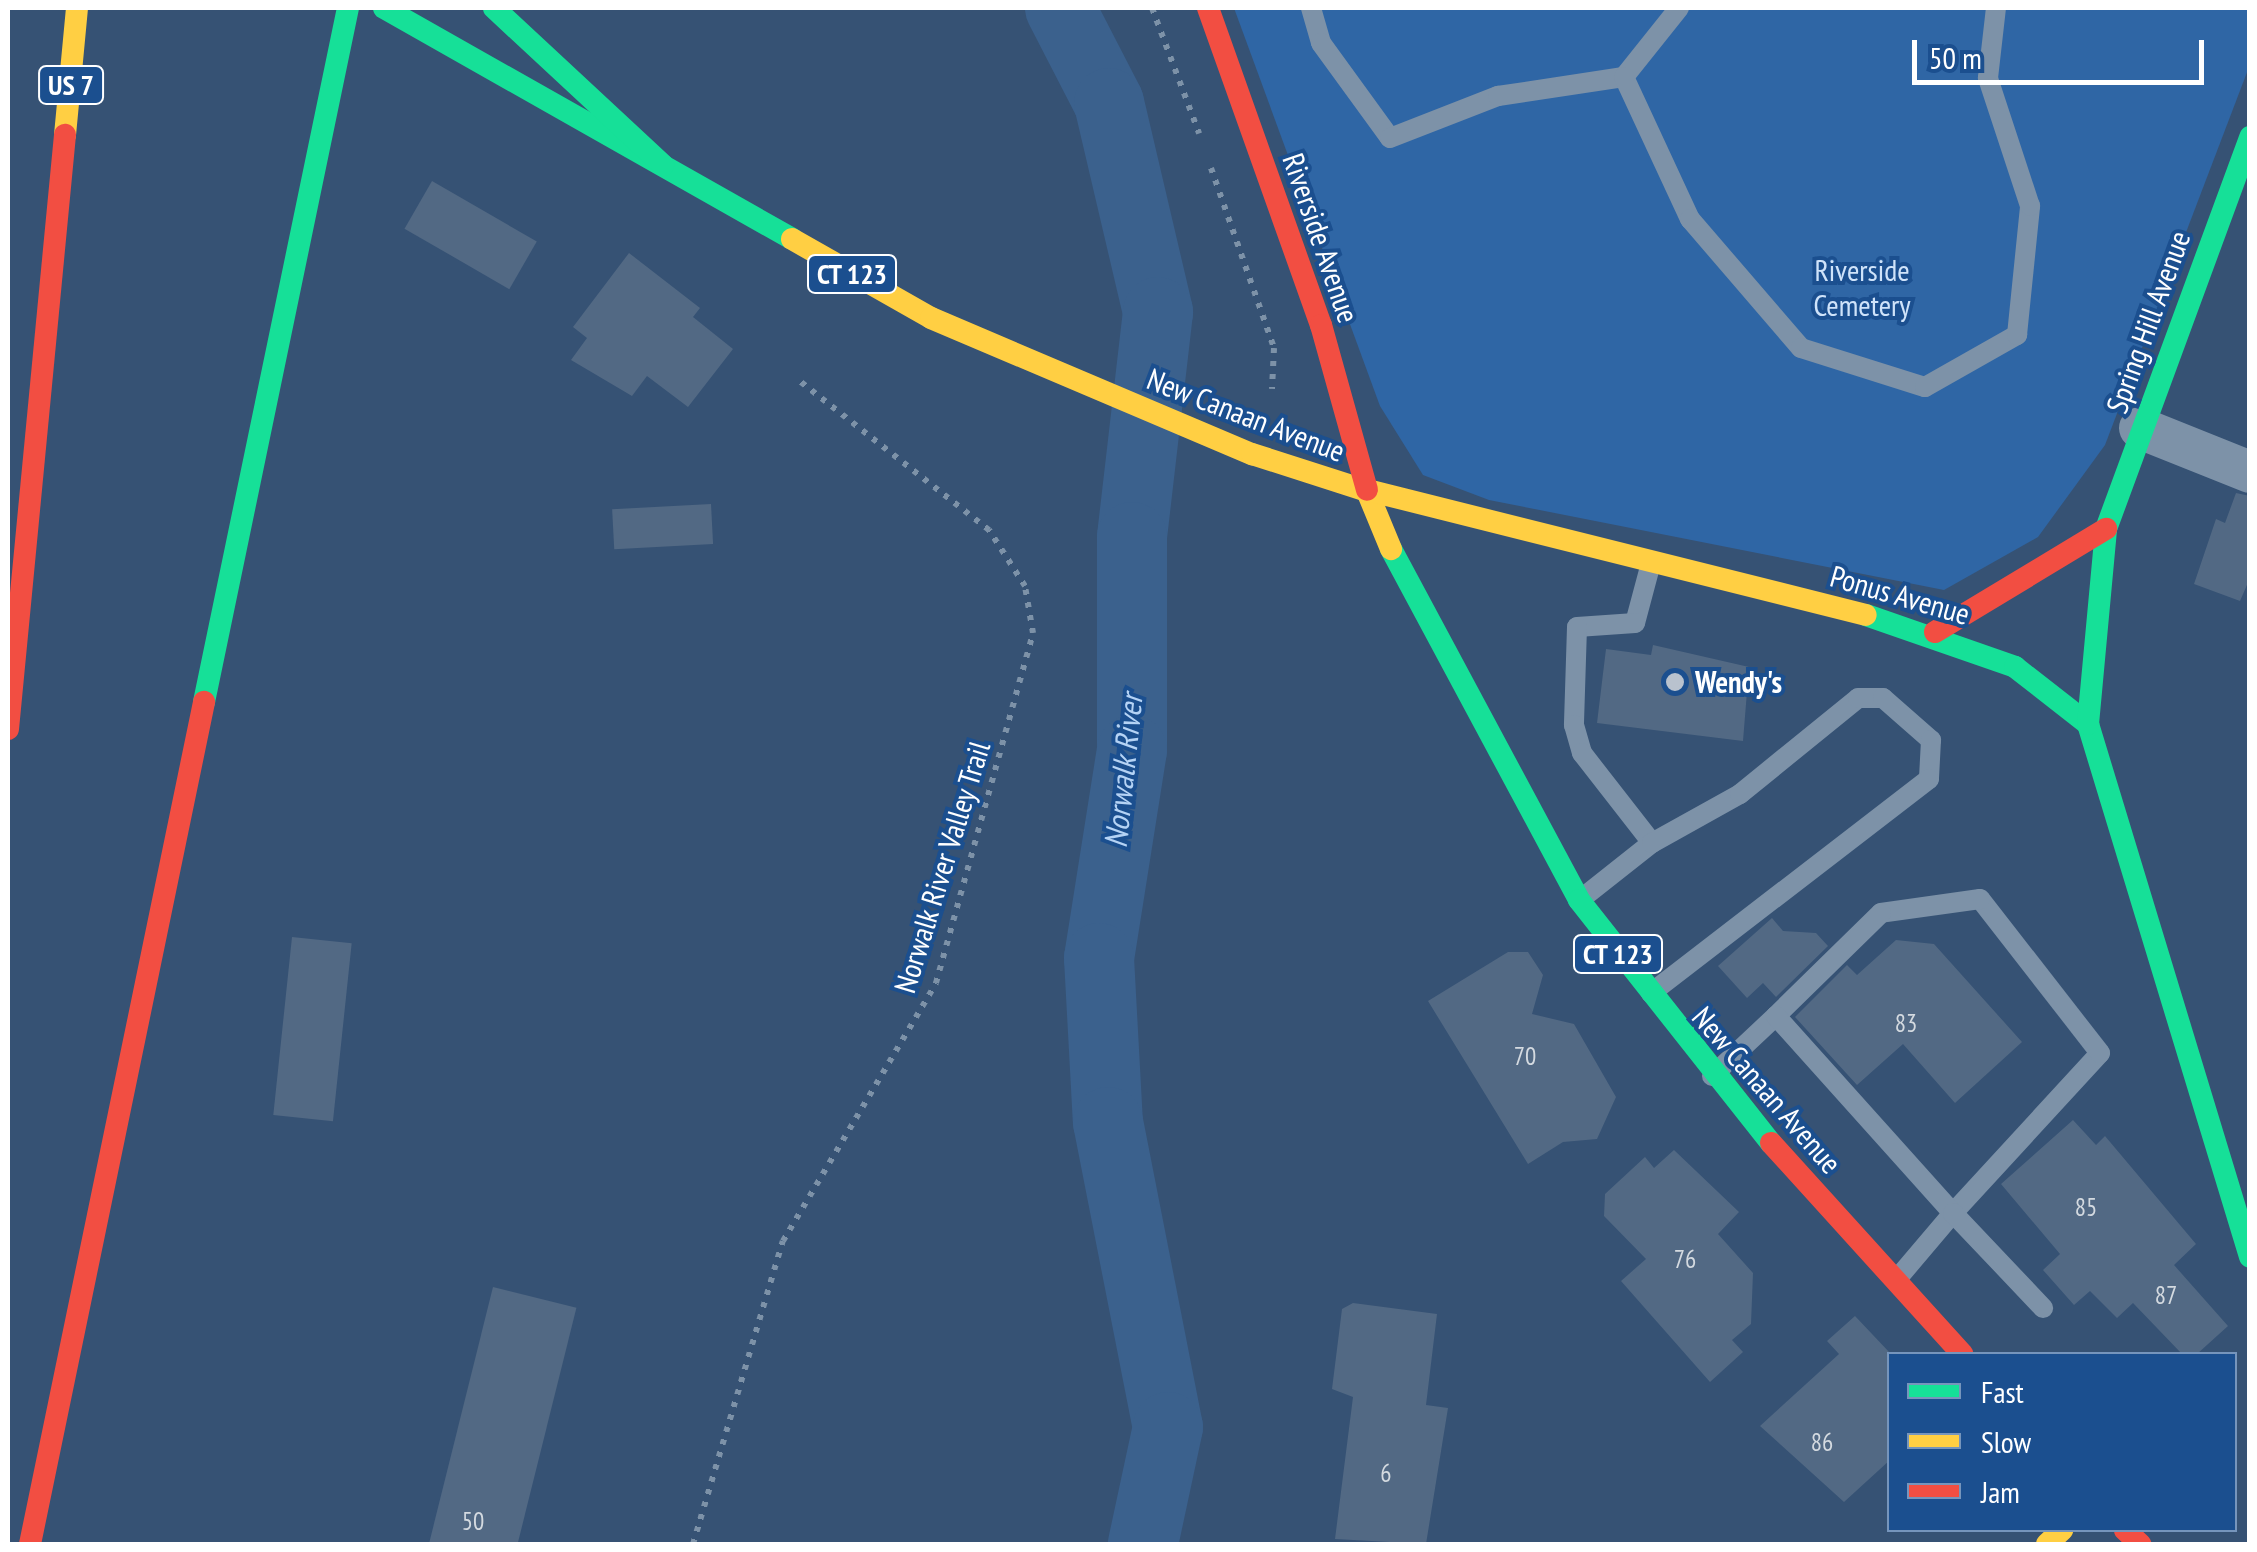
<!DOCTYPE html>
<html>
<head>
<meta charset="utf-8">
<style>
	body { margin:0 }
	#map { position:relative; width:2257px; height:1552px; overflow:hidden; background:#365274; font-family:"PT Sans Narrow",sans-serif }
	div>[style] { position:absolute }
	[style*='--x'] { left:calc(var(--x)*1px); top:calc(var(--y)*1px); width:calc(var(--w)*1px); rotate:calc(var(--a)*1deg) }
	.green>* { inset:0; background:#2f66a5 }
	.river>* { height:70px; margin:-35px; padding:0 35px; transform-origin:35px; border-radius:35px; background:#3b618d }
	.building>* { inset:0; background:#526984; transform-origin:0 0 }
	.path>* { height:6px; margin-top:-3px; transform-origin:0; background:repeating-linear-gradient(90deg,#7d92a8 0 5px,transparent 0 13px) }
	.lane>* { height:20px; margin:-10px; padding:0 10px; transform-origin:10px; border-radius:10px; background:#7d92a8 }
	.street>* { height:42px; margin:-21px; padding:0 21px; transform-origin:21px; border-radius:21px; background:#7d92a8 }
	.fast>* { height:22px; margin:-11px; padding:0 11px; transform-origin:11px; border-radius:11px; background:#16e098 }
	.slow>* { height:22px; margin:-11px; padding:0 11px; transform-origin:11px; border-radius:11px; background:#ffcf43 }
	.jam>* { height:22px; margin:-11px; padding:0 11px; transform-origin:11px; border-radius:11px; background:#f24e42 }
	.dots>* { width:28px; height:28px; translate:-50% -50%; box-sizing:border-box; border:5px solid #1b4f8f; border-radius:50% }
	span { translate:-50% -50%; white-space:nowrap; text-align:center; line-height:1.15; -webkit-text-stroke:8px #1b4f8f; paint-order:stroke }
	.number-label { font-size:25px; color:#d4dae0 }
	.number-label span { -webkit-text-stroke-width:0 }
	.shield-label span { padding:2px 8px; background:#1b4f8f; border:2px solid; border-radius:8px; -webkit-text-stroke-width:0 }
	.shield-label { font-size:28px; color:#fff; font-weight:700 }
	.street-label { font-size:30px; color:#fff }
	.park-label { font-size:30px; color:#cfe3fa }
	.poi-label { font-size:30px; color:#fff; font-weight:700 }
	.left { translate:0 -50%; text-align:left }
	.water-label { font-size:32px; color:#b5d3f5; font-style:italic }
	.frame { position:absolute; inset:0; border:10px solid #fff; pointer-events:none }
	.legend { position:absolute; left:1887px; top:1352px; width:350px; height:180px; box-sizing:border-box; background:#1b4f8f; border:2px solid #7695bc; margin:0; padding:12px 18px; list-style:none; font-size:30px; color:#fff }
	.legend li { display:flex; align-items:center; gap:20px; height:50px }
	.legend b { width:50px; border:2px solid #7695bc }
	.scale { position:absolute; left:1912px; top:40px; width:292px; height:45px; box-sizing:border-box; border:5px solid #fff; border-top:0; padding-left:12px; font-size:30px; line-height:35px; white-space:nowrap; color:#fff; -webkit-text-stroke:8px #1b4f8f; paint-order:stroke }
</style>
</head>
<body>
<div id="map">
	<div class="green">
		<div style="clip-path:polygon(1234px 8px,2249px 8px,2249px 67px,2105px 445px,2038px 537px,1944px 590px,1489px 500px,1423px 475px,1380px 406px)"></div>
	</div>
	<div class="river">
		<div style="--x:1060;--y:8;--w:107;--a:62.7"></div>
		<div style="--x:1109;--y:103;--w:215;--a:76.8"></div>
		<div style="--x:1158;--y:312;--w:226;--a:96.6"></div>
		<div style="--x:1132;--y:537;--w:213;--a:90"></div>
		<div style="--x:1132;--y:750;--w:211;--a:99"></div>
		<div style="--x:1099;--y:958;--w:164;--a:86.9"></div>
		<div style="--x:1108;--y:1122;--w:311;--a:78.9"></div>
		<div style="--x:1168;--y:1427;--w:120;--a:102.1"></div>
	</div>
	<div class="building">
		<div style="left:432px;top:181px;width:121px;height:55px;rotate:30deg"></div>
		<div style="clip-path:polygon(629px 253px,700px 308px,693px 317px,733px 349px,688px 407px,647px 376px,632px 396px,571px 360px,587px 338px,573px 327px)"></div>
		<div style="clip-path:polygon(2236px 493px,2250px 496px,2250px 578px,2240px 601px,2194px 584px,2216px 519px,2225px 523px)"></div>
		<div style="left:711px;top:504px;width:40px;height:99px;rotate:87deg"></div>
		<div style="clip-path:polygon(1653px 645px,1749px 667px,1743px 741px,1597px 723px,1606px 649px,1651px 655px)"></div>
		<div style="clip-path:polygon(1772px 918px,1783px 931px,1816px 933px,1828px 946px,1776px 997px,1763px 983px,1747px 998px,1718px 966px)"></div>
		<div style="left:292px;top:937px;width:60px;height:179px;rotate:6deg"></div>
		<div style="clip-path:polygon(1896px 940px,1934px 944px,2022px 1042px,1955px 1103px,1903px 1044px,1857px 1085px,1795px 1017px,1847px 965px,1857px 975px)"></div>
		<div style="clip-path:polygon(1508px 952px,1528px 952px,1543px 975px,1532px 1014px,1574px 1024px,1616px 1097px,1597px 1139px,1563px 1142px,1528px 1164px,1428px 1001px)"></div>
		<div style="clip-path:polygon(2073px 1120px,2096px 1145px,2105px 1136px,2196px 1244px,2174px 1265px,2228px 1326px,2197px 1354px,2182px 1354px,2133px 1303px,2117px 1318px,2090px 1291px,2074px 1305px,2043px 1270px,2060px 1254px,2001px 1184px)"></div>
		<div style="clip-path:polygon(1674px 1150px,1739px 1212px,1718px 1234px,1753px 1273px,1751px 1324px,1732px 1340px,1743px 1352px,1710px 1382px,1621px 1281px,1646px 1259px,1604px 1216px,1605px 1194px,1645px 1157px,1654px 1168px)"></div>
		<div style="left:493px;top:1287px;width:86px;height:267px;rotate:14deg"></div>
		<div style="clip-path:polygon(1353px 1303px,1437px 1314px,1426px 1405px,1448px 1408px,1426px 1544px,1335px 1539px,1353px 1397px,1332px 1389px,1342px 1309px)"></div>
		<div style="clip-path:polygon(1855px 1316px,1890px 1353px,1890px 1460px,1844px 1502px,1760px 1426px,1839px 1354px,1827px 1341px)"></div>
	</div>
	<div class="path">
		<div style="--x:1152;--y:8;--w:134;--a:69.4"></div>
		<div style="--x:1211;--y:168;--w:191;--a:70.7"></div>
		<div style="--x:1274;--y:348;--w:41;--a:92.8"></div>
		<div style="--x:693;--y:1544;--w:316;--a:-73.5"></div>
		<div style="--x:783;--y:1241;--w:300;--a:-59.3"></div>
		<div style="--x:936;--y:983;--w:363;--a:-74.5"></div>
		<div style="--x:1033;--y:633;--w:48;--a:-99.7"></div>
		<div style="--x:1025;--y:586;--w:67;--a:-122.7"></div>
		<div style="--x:989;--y:530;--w:244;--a:-141.8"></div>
	</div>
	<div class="lane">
		<div style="--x:1311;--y:8;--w:36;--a:74"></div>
		<div style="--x:1321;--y:43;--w:117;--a:54"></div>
		<div style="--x:1390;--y:138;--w:116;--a:-21.3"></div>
		<div style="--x:1498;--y:96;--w:127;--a:-8.6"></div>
		<div style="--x:1679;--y:8;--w:88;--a:128.6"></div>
		<div style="--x:1624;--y:77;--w:157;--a:65.1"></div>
		<div style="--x:1690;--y:219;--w:170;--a:49.3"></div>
		<div style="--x:1801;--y:348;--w:130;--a:17.5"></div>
		<div style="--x:1925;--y:387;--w:106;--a:-29.5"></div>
		<div style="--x:2017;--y:335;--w:130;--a:-84.2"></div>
		<div style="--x:2030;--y:206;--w:135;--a:-108.2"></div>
		<div style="--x:1988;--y:78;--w:70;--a:-83.5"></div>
		<div style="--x:1651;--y:563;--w:62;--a:104.9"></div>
		<div style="--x:1635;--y:623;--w:58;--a:176.1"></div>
		<div style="--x:1577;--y:627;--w:98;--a:91.8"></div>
		<div style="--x:1574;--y:725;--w:29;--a:74"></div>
		<div style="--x:1582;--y:753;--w:114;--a:52.1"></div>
		<div style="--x:1581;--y:899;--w:90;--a:-38.3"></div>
		<div style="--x:1652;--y:843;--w:101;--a:-29.1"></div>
		<div style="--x:1740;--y:794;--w:152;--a:-39.1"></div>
		<div style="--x:1858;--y:698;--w:25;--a:0"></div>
		<div style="--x:1883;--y:698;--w:64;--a:41.2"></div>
		<div style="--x:1931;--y:740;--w:39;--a:93"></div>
		<div style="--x:1929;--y:779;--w:351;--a:142.4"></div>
		<div style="--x:1712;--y:1076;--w:88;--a:-43.2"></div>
		<div style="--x:1897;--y:1279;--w:87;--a:-49.7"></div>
		<div style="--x:1953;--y:1213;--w:217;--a:-47.4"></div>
		<div style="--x:2100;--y:1053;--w:195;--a:-127.9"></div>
		<div style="--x:1980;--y:899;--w:100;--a:172"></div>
		<div style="--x:1881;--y:913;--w:147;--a:135.6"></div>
		<div style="--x:1776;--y:1016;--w:265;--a:48.1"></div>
		<div style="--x:1953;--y:1213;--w:131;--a:46.5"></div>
	</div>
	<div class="street">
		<div style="--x:2140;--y:428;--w:118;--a:21.8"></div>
	</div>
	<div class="fast">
		<div style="--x:384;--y:8;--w:469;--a:29.5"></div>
		<div style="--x:494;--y:8;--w:231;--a:42.9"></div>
		<div style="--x:1391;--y:549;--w:398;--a:61.8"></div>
		<div style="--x:1579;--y:900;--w:310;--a:51.7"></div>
		<div style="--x:1866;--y:615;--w:158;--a:19.2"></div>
		<div style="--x:2015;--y:667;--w:93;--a:38"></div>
		<div style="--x:2088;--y:724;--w:557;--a:73.09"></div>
		<div style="--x:204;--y:702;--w:709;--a:-78.28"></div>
		<div style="--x:2088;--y:724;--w:196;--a:-84.7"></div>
		<div style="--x:2106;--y:529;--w:418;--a:-69.8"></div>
	</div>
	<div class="slow">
		<div style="--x:65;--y:135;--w:128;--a:-84.6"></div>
		<div style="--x:792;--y:239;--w:160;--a:29.6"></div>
		<div style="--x:931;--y:318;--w:349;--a:23"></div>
		<div style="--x:1252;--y:454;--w:121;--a:17.8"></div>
		<div style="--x:1367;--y:491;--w:63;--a:67.5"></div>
		<div style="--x:1367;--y:490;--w:514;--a:14.06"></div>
		<div style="--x:2047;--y:1544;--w:21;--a:-43"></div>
	</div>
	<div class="jam">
		<div style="--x:1208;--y:8;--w:337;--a:70.4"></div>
		<div style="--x:1321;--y:325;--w:171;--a:74.4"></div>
		<div style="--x:1935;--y:632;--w:200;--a:-31.1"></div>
		<div style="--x:8;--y:729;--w:597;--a:-84.52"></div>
		<div style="--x:1771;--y:1143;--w:285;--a:47.8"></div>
		<div style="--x:2125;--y:1530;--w:21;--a:43"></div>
		<div style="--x:30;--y:1544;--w:860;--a:-78.32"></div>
	</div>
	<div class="dots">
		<div style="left:1675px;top:682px;background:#b9c2ce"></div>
	</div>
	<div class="number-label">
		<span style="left:1906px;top:1023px">83</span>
		<span style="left:1525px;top:1056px">70</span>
		<span style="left:2086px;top:1207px">85</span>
		<span style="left:1685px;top:1259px">76</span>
		<span style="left:2166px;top:1295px">87</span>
		<span style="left:1822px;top:1442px">86</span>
		<span style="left:1386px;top:1473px">6</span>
		<span style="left:473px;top:1521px">50</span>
	</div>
	<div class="shield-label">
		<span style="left:71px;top:85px">US 7</span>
		<span style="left:852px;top:274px">CT 123</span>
		<span style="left:1618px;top:954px">CT 123</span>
	</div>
	<div class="street-label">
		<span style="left:1321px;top:238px;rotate:71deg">Riverside Avenue</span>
		<span style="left:2148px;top:322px;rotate:-70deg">Spring Hill Avenue</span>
		<span style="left:1246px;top:415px;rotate:21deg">New Canaan Avenue</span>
		<span style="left:1900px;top:595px;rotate:16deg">Ponus Avenue</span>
		<span style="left:942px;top:867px;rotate:-73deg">Norwalk River Valley Trail</span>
		<span style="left:1767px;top:1090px;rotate:49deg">New Canaan Avenue</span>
	</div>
	<div class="park-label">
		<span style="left:1862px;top:287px">Riverside<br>Cemetery</span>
	</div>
	<div class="poi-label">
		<span class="left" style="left:1695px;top:682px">Wendy's</span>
	</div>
	<div class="water-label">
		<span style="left:1123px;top:771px;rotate:-84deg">Norwalk River</span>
	</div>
	<div class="frame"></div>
	<ul class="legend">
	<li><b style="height:12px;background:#16e098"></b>Fast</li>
	<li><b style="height:12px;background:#ffcf43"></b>Slow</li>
	<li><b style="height:12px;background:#f24e42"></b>Jam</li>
	</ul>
	<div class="scale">50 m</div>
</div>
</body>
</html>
